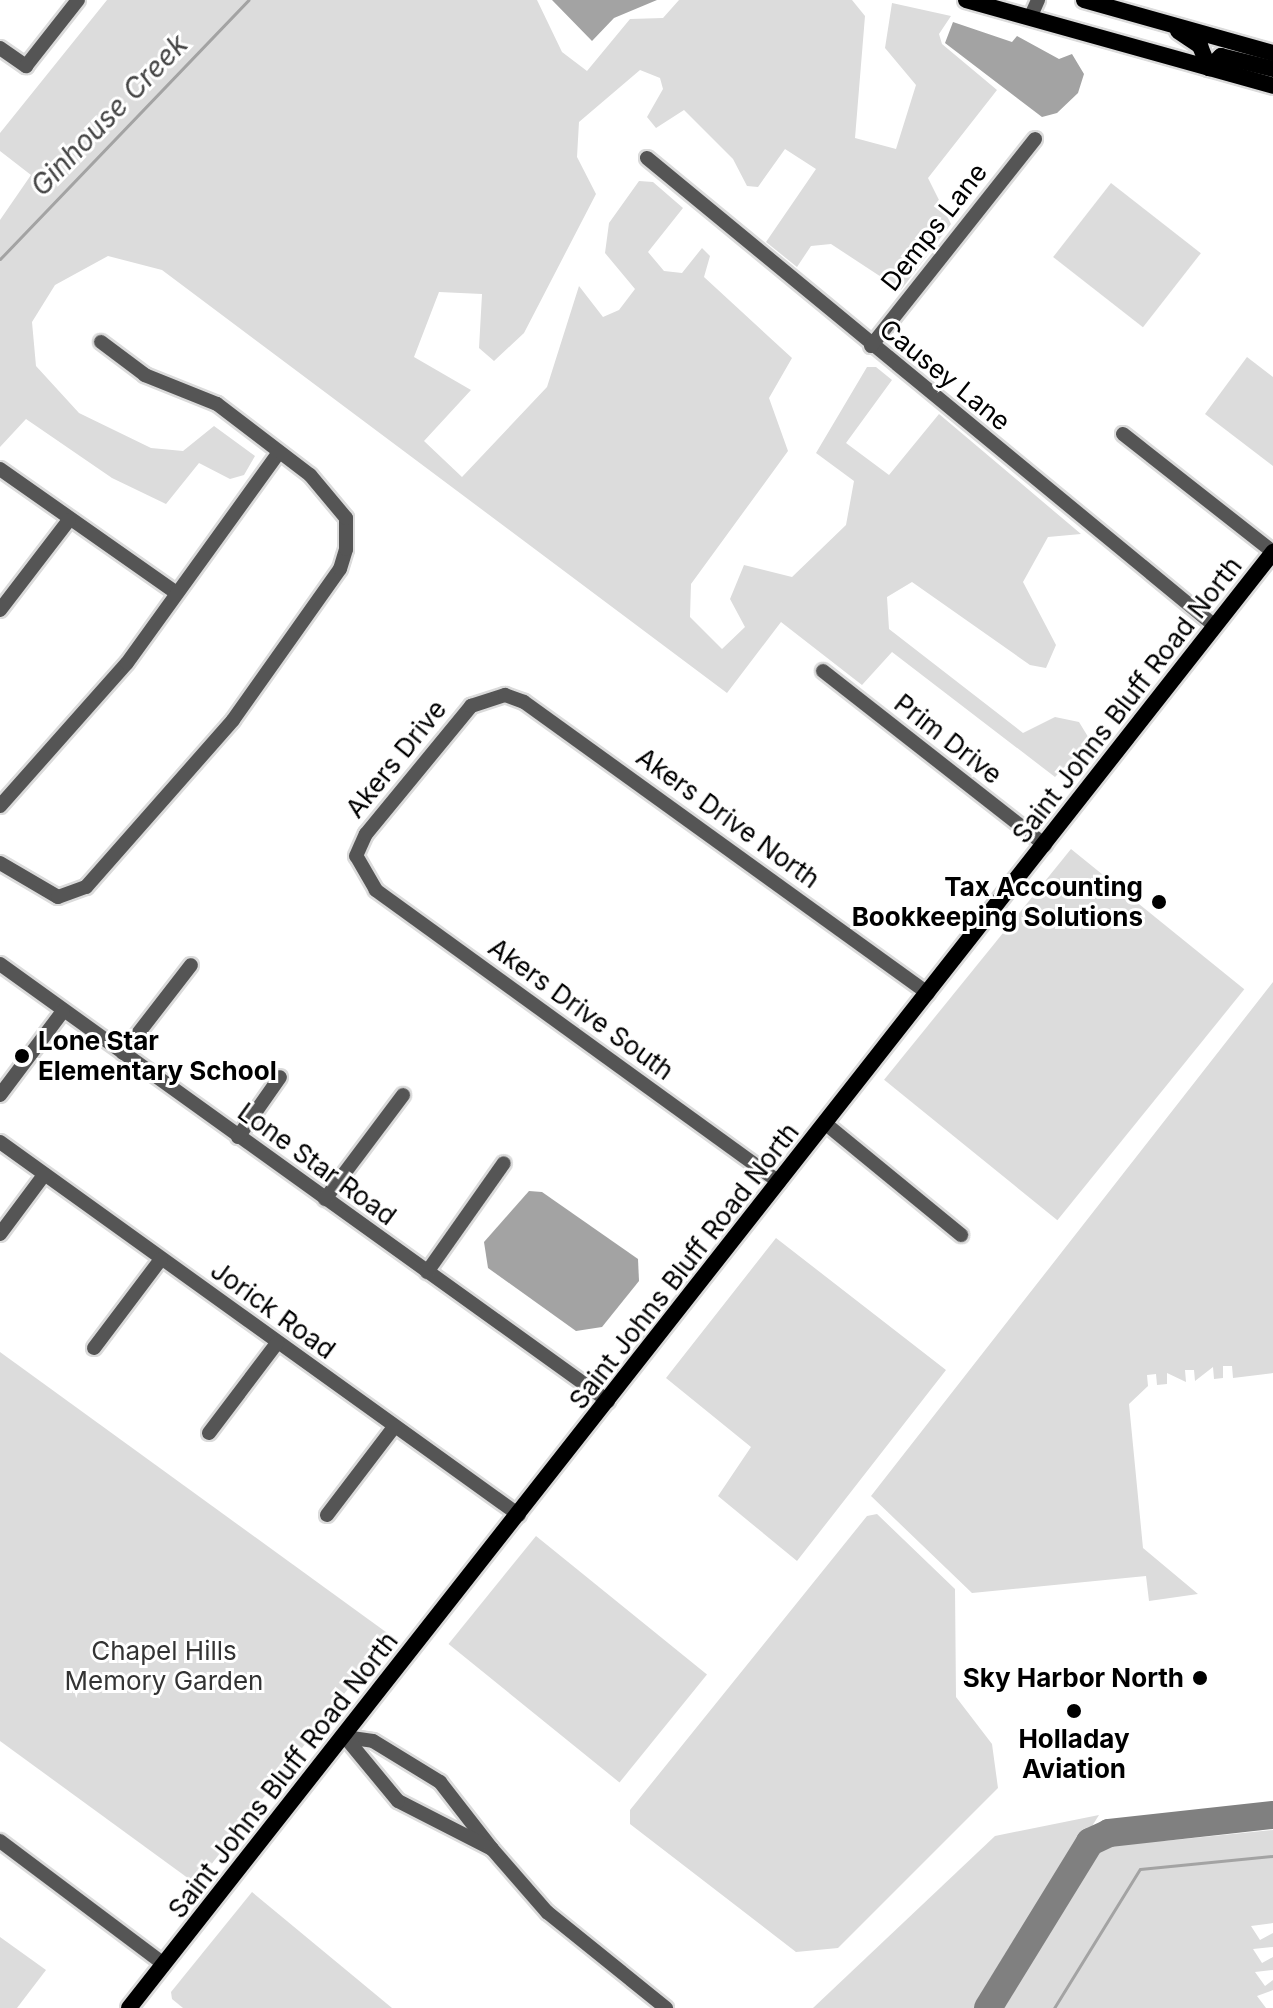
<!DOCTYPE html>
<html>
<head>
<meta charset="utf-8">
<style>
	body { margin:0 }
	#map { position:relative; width:1273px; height:2008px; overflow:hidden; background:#fff; font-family:Inter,sans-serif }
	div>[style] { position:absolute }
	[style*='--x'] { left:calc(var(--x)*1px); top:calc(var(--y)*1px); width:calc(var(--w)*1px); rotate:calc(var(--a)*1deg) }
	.green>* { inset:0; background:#dcdcdc; transform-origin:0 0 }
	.water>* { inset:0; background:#a3a3a3 }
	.stream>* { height:3px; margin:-1.5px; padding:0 1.5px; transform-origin:1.5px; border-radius:1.5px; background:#a3a3a3 }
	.taxiway>* { height:28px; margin:-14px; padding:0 14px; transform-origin:14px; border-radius:14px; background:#808080 }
	.roads { filter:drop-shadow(2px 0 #dbdbdb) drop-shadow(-2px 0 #dbdbdb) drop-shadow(0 2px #dbdbdb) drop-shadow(0 -2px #dbdbdb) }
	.minor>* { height:14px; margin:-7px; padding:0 7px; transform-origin:7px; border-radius:7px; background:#555 }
	.major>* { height:16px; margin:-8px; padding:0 8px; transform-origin:8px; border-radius:8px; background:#000 }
	.dots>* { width:22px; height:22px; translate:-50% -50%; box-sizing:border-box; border:4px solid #fff; border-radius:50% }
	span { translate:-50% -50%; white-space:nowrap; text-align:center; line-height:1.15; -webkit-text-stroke:6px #fff; paint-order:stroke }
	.street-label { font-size:26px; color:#000 }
	.poi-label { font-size:26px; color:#000; font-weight:700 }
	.right { translate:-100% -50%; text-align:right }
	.left { translate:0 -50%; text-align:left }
	.park-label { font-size:26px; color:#333 }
	.water-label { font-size:28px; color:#444; font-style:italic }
</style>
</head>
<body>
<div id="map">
	<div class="green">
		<div style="clip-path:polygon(107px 0,537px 0,562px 52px,587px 71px,630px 19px,663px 18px,679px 0,852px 0,865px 16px,855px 138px,896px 149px,916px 85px,885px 48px,892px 3px,951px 16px,939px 34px,942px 44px,997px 90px,928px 178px,951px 224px,901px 290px,831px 244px,811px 246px,797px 267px,766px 242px,816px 169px,785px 149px,758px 187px,747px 186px,733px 159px,684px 110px,656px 128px,647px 117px,663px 89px,660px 78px,640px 70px,579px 122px,577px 157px,596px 194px,524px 333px,494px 361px,479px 348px,482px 294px,439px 292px,414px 357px,471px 390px,424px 441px,462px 477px,547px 387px,579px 286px,603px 317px,619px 310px,635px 289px,605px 253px,609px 223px,639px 181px,653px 182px,683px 208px,648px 252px,664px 271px,682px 273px,702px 248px,710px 256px,704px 277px,792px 358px,769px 398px,788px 451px,691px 584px,690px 617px,722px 649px,745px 627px,730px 599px,744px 565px,792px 577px,846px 525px,854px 481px,816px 453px,867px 367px,876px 367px,892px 380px,846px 443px,889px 475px,939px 414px,1081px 534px,1048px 537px,1023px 582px,1056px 645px,1046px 668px,1030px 665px,912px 582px,887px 597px,889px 629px,1023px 733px,1055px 717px,1079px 722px,1090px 740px,1055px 777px,892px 652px,862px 685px,781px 622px,727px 693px,162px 270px,108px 256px,55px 285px,32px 322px,36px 366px,79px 413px,151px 448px,183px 451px,214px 426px,255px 456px,244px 475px,230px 479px,199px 463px,166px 504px,112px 478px,26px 419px,0 447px,0 220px,31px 175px,0 151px,0 133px)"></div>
		<div style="left:1111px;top:183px;width:114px;height:94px;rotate:38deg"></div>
		<div style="clip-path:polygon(1247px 357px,1273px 377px,1273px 466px,1205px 414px)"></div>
		<div style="left:1071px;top:849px;width:223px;height:297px;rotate:39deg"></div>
		<div style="clip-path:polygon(1273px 982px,1273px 1373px,1233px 1378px,1232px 1366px,1223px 1366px,1223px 1378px,1214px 1379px,1213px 1367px,1195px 1381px,1194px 1370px,1185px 1370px,1186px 1382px,1167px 1373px,1167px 1384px,1157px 1385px,1156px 1374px,1147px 1375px,1148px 1386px,1129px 1404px,1143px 1548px,1198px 1594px,1149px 1601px,1146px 1576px,972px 1593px,871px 1496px)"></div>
		<div style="clip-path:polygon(776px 1238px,946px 1370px,797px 1561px,718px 1496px,751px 1447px,666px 1378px)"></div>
		<div style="clip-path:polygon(0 1352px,390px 1635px,196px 1884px,0 1741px)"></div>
		<div style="clip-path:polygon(877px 1514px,955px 1589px,956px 1697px,992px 1744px,998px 1788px,838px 1948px,796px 1952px,630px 1824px,630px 1810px,867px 1516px)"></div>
		<div style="left:536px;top:1536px;width:220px;height:139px;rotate:39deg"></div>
		<div style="clip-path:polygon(1099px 1815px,979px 2008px,813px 2008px,995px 1836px)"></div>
		<div style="clip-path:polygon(1161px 1817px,1164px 1841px,1273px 1830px,1273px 1923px,1251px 1926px,1260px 1940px,1273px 1933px,1273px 1947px,1253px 1949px,1262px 1963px,1273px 1957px,1273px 1970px,1255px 1972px,1265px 1986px,1273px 1980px,1273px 1990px,1257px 1996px,1266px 2008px,997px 2008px,1095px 1842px,1116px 1823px)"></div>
		<div style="clip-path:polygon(252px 1892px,392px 2008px,183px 2008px,172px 1999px,171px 1992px)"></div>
		<div style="clip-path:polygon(0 1937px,46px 1970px,17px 2008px,0 2008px)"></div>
	</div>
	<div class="water">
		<div style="clip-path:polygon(552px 0,657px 0,614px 18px,592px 41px)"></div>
		<div style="clip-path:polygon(953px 22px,1012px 42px,1017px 36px,1059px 59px,1072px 54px,1084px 74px,1078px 93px,1057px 113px,1042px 117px,945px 43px)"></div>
		<div style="clip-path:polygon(529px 1191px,542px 1192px,638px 1259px,639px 1281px,602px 1327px,576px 1331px,488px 1268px,484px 1242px)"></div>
	</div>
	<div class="stream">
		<div style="--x:0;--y:259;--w:359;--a:-46.2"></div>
		<div style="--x:1054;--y:2008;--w:163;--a:-58.3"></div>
		<div style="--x:1140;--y:1869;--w:134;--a:-5.6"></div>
	</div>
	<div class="taxiway">
		<div style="--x:988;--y:2008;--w:195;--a:-58.4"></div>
		<div style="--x:1090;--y:1842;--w:21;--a:-25"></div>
		<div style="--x:1109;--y:1833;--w:165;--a:-6.3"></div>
	</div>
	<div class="roads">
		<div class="minor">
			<div style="--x:1030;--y:18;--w:20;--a:-66"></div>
			<div style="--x:0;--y:48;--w:32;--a:35"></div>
			<div style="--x:26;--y:66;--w:84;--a:-51.8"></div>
			<div style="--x:647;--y:158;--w:736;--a:39.49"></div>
			<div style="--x:871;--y:346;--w:264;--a:-51.6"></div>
			<div style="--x:1123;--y:434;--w:191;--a:38.2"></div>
			<div style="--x:0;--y:469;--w:214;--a:35.1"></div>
			<div style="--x:0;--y:610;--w:113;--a:-52.5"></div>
			<div style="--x:823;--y:671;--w:282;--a:38.1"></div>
			<div style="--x:0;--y:806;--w:191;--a:-48.4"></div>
			<div style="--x:127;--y:663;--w:260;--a:-54.2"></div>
			<div style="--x:0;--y:863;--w:67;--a:30.4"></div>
			<div style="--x:58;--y:897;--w:30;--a:-20"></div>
			<div style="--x:86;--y:887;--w:222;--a:-48.6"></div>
			<div style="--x:233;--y:720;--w:185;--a:-54.7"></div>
			<div style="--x:340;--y:569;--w:21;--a:-73"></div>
			<div style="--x:346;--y:549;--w:31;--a:-90"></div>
			<div style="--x:346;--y:518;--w:56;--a:-129.9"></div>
			<div style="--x:310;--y:475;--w:117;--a:-142.6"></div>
			<div style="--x:217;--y:404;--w:78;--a:-158.1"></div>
			<div style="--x:145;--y:375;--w:55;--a:-143.1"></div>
			<div style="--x:0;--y:964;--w:749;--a:35.71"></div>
			<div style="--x:123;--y:1053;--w:111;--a:-52.3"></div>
			<div style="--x:0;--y:1095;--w:105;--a:-53.1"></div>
			<div style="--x:826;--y:1124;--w:175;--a:39.4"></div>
			<div style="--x:238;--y:1137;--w:73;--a:-55"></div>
			<div style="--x:0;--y:1142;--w:639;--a:35.7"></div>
			<div style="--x:779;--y:1182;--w:498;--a:-144.1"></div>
			<div style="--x:376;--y:890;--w:39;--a:-120"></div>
			<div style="--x:356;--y:856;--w:24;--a:-66"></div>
			<div style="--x:366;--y:834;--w:166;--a:-50.6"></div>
			<div style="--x:471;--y:706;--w:36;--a:-18"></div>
			<div style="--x:505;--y:695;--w:20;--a:20"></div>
			<div style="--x:524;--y:702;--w:498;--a:35.8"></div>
			<div style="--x:325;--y:1199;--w:130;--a:-53.1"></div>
			<div style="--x:0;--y:1234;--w:74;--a:-53.3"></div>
			<div style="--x:427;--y:1272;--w:133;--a:-54.8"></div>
			<div style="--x:94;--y:1348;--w:111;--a:-53"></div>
			<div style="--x:209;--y:1433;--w:113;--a:-52.9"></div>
			<div style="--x:327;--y:1515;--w:111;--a:-52.7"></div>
			<div style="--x:345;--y:1737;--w:28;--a:8"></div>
			<div style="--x:373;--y:1741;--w:79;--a:31.5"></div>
			<div style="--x:440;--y:1782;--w:85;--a:52.2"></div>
			<div style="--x:492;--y:1849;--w:106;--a:-152.9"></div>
			<div style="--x:398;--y:1801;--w:83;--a:-129.6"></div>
			<div style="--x:0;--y:1841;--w:205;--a:36.9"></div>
			<div style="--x:492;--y:1849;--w:84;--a:48.9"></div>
			<div style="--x:547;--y:1912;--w:153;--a:38.9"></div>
		</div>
		<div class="major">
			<div style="--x:966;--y:0;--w:319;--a:15.6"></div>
			<div style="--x:1084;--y:0;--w:196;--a:15.7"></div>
			<div style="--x:1178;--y:31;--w:27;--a:34"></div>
			<div style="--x:1200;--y:46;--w:24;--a:68"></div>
			<div style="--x:1209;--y:68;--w:17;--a:-45"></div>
			<div style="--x:1221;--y:56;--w:54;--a:14"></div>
			<div style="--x:129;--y:2008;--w:1852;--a:-51.84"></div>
		</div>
	</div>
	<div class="dots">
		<div style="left:1159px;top:902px;background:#000"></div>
		<div style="left:22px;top:1056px;background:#000"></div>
		<div style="left:1200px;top:1678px;background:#000"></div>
		<div style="left:1074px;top:1711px;background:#000"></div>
	</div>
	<div class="street-label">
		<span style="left:934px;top:227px;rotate:-52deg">Demps Lane</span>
		<span style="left:945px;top:375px;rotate:39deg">Causey Lane</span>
		<span style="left:1127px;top:700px;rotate:-52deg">Saint Johns Bluff Road North</span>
		<span style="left:948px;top:739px;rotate:38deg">Prim Drive</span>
		<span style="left:396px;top:759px;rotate:-51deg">Akers Drive</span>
		<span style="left:728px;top:818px;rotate:36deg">Akers Drive North</span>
		<span style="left:581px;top:1009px;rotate:36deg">Akers Drive South</span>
		<span style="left:317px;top:1164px;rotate:36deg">Lone Star Road</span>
		<span style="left:684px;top:1266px;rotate:-52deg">Saint Johns Bluff Road North</span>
		<span style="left:273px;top:1310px;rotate:36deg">Jorick Road</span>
		<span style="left:283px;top:1775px;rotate:-52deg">Saint Johns Bluff Road North</span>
	</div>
	<div class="poi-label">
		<span class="right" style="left:1143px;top:902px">Tax Accounting<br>Bookkeeping Solutions</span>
		<span class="left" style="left:38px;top:1056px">Lone Star<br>Elementary School</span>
		<span class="right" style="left:1184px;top:1678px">Sky Harbor North</span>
		<span style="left:1074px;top:1754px">Holladay<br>Aviation</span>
	</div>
	<div class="park-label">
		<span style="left:164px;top:1666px">Chapel Hills<br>Memory Garden</span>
	</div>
	<div class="water-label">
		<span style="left:109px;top:115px;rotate:-46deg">Ginhouse Creek</span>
	</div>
</div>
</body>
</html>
